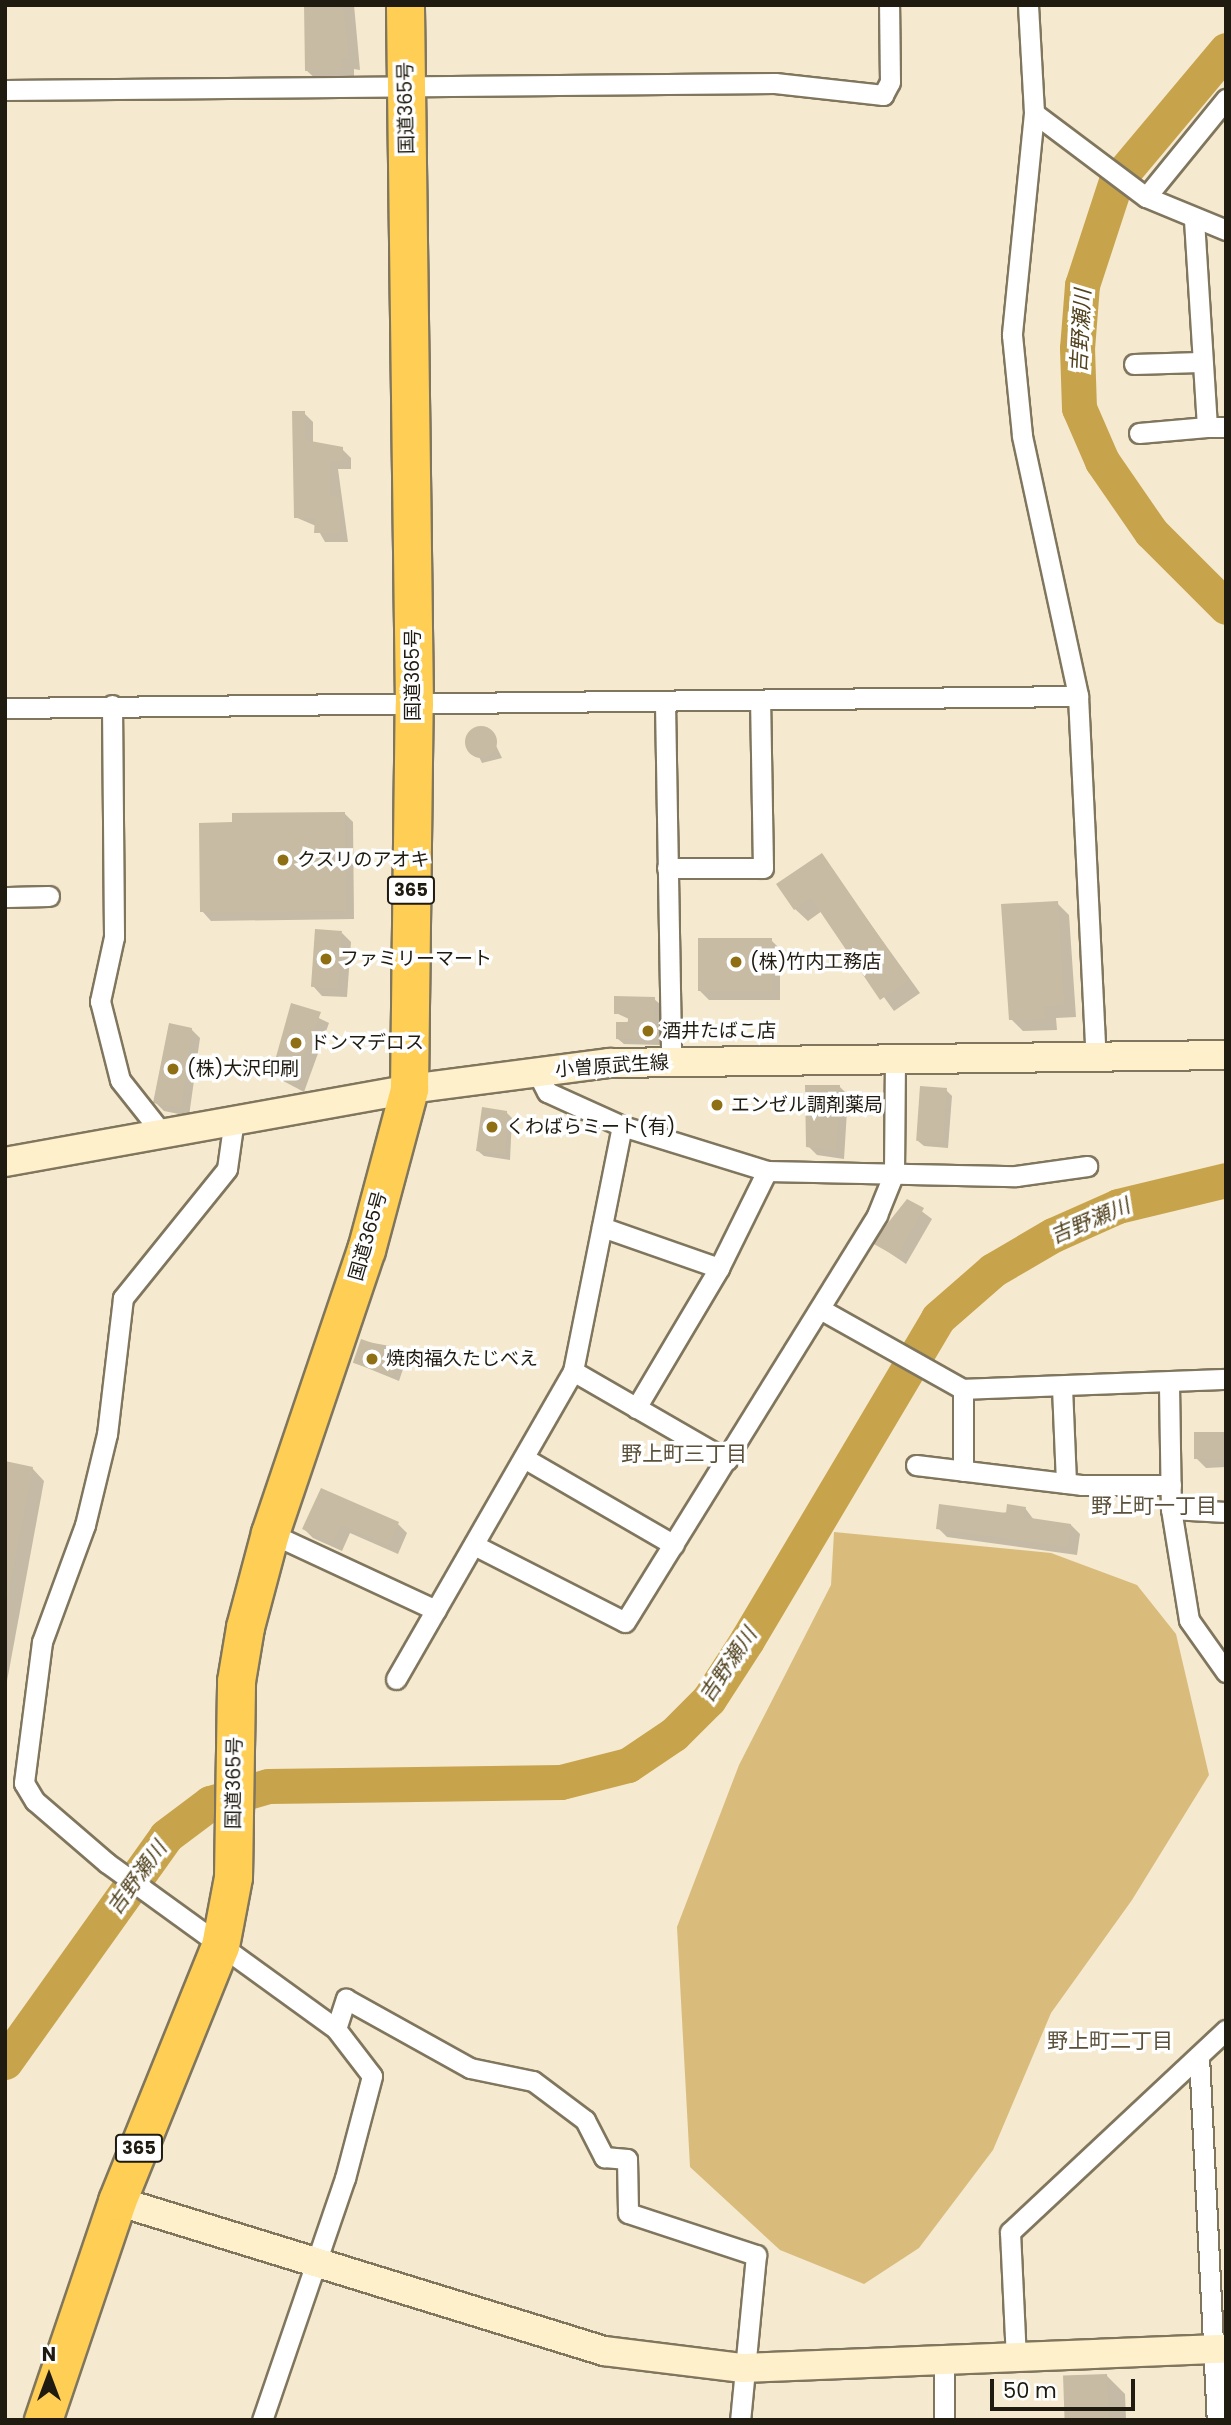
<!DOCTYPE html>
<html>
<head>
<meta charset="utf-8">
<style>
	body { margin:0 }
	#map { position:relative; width:1231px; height:2425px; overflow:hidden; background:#f5e9cf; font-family:Poppins,"Noto Sans JP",sans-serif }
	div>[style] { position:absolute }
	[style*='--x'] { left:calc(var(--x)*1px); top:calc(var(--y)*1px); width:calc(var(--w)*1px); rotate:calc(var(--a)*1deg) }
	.green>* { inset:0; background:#d9bc7c }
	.shadow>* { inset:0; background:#0003 }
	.river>* { height:35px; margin:-17.5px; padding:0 17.5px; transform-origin:17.5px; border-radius:17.5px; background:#c7a34b }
	.building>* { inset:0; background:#c7bca3; transform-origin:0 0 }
	.round { border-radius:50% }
	.roads { filter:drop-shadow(2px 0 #80765e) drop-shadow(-2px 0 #80765e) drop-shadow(0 2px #80765e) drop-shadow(0 -2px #80765e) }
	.street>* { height:19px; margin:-9.5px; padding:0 9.5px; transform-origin:9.5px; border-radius:9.5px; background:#fff }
	.secondary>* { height:28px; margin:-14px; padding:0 14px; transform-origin:14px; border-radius:14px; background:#fff0cc }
	.highway>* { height:37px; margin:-18.5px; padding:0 18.5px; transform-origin:18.5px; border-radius:18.5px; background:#fece55 }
	.dots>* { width:19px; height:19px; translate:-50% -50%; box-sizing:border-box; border:4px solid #fff; border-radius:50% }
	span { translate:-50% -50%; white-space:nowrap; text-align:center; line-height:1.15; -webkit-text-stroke:7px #fff; paint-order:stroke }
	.shield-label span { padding:2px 5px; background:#fff; border:2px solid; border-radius:5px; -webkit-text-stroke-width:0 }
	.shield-label { font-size:18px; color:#1f1b11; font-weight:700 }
	.street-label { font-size:19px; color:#1f1b11 }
	.poi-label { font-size:19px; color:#1f1b11 }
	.left { translate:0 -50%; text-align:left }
	.water-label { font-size:21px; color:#52431e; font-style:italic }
	.neighbourhood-label { font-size:21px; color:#5b513a }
	.frame { position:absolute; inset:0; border:7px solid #1f1b11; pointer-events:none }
	.north { position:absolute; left:14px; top:2341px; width:70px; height:70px; -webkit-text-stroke:5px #fff; paint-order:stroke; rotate:0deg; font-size:19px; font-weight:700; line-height:28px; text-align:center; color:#1f1b11 }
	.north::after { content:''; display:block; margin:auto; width:24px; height:32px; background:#1f1b11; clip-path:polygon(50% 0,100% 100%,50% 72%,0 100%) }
	.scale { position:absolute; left:990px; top:2379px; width:145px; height:32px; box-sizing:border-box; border:4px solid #1f1b11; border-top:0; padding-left:9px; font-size:21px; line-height:24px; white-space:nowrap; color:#1f1b11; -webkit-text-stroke:5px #fff; paint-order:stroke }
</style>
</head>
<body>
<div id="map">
	<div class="green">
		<div style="clip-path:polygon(834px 1532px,1051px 1553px,1137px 1585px,1176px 1634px,1209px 1775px,1132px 1900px,1051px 2013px,993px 2150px,919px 2248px,864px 2284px,780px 2250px,690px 2167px,677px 1927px,739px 1765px,831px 1585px)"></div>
	</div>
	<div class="shadow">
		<div style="clip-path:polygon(306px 5px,354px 5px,360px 70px,354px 69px,354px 82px,319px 82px,306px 70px)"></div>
		<div style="clip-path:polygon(304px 413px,313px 422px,313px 443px,342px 449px,351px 458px,351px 469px,338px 469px,348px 542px,325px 542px,316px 526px,295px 517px)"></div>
		<div style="clip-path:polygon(487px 727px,502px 758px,482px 763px,468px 734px)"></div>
		<div style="clip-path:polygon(344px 813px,353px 822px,354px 919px,211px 921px,202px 911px)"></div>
		<div style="clip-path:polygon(821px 855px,920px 993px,894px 1011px,822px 911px,808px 921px,795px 909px)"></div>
		<div style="clip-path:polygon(1057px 903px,1069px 915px,1076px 1017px,1056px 1018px,1057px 1030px,1023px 1031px,1011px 1019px)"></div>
		<div style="clip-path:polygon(342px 933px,351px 942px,347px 997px,322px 996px,313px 986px)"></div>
		<div style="clip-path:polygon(771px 940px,780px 949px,780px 1000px,709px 1000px,700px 991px)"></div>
		<div style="clip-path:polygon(654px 999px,660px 1004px,660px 1045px,624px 1044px,618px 1039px,629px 1019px,616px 1013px)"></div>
		<div style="clip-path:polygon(292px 1005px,329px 1023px,304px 1092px,272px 1075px)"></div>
		<div style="clip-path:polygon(191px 1029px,200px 1038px,189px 1116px,164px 1111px,155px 1102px)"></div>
		<div style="clip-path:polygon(839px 1086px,848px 1095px,844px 1159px,817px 1155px,808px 1146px)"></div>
		<div style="clip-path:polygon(946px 1090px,952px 1096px,948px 1148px,924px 1146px,918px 1141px)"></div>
		<div style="clip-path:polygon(506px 1112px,512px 1118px,510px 1160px,484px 1156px,478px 1151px)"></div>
		<div style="clip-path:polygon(908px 1201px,932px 1219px,906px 1264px,875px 1243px)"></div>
		<div style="clip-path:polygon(362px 1341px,390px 1346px,406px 1360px,399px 1381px,355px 1363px)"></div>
		<div style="clip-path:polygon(1226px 1434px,1226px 1467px,1206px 1468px,1197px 1459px)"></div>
		<div style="clip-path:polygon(5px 1463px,32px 1468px,44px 1481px,5px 1692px)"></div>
		<div style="clip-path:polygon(321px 1490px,398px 1524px,407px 1533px,398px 1554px,350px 1533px,342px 1551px,313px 1538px,304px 1529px)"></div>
		<div style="clip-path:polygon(1025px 1508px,1034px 1520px,1071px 1525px,1080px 1534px,1077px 1555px,947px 1537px,938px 1528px)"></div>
		<div style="clip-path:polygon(1107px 2376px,1125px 2394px,1126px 2420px,1068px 2420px)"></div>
	</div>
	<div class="river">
		<div style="--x:1226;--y:50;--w:171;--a:130"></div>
		<div style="--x:1116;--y:181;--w:109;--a:108.1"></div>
		<div style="--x:1082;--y:285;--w:63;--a:94.5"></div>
		<div style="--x:1077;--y:348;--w:60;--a:88.1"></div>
		<div style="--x:1079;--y:408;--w:58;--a:66.5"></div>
		<div style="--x:1102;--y:461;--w:86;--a:55.4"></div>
		<div style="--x:1151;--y:532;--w:106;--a:45"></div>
		<div style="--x:5;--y:2062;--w:277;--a:-54.5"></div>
		<div style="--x:166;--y:1836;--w:55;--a:-36.9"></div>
		<div style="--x:210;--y:1803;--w:60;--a:-16.3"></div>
		<div style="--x:268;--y:1786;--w:293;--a:-0.8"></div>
		<div style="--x:561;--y:1782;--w:69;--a:-14.2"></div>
		<div style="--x:628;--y:1765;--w:55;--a:-34"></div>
		<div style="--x:674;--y:1734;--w:49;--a:-45"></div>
		<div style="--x:709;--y:1699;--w:70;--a:-57.2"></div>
		<div style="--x:747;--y:1640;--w:374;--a:-59.3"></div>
		<div style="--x:938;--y:1318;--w:73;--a:-41.1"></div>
		<div style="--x:993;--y:1270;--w:69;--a:-30.3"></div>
		<div style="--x:1053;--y:1235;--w:71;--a:-24"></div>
		<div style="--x:1118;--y:1206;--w:111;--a:-13.5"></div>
	</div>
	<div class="building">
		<div style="clip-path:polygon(304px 5px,343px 5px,349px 59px,342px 58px,342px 70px,305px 71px)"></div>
		<div style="clip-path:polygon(292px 411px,305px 411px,305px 440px,343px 447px,343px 461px,330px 461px,330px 497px,340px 497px,340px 533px,314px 533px,315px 518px,294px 518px)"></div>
		<div class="round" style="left:465px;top:726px;width:32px;height:32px"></div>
		<div style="clip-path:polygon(345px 812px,346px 911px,200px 912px,199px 823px,232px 822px,232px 813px)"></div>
		<div style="clip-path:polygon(822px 853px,909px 980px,880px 1000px,811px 898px,794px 910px,776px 884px)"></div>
		<div style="clip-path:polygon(1058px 901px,1064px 1005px,1044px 1006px,1045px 1019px,1009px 1020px,1001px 904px)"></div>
		<div style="left:315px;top:929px;width:27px;height:58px;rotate:4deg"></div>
		<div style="left:698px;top:938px;width:74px;height:53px"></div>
		<div style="clip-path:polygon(614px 996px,655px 997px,654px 1040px,616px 1039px,616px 1022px,628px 1022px,628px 1014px,614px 1014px)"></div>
		<div style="clip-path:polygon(291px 1003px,321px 1012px,294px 1084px,271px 1075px)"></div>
		<div style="clip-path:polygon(169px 1023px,192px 1028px,181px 1108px,153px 1103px)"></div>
		<div style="clip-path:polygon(805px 1085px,840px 1085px,836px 1151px,806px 1147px)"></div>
		<div style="left:920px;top:1086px;width:27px;height:55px;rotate:4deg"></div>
		<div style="clip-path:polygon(482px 1107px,507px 1111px,506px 1155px,476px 1151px)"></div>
		<div style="clip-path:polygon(907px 1199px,924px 1208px,897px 1257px,872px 1243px)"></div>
		<div style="left:361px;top:1339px;width:42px;height:25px;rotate:19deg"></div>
		<div style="left:1226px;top:1432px;width:27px;height:32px;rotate:90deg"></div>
		<div style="clip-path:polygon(5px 1461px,33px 1467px,7px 1601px,5px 1601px)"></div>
		<div style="clip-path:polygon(321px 1488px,399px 1522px,389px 1546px,341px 1525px,333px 1543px,302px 1529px)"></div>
		<div style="clip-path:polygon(939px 1504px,1006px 1513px,1007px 1504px,1026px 1507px,1024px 1517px,1071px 1524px,1068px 1547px,936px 1529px)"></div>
		<div style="left:1107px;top:2374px;width:46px;height:44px;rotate:88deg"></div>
	</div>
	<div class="roads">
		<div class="street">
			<div style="--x:1028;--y:5;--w:108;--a:86.8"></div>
			<div style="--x:1034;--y:113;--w:140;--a:36.9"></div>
			<div style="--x:1146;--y:197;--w:87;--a:22.4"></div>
			<div style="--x:5;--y:90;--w:770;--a:-0.52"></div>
			<div style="--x:775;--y:83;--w:109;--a:6.3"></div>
			<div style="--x:883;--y:95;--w:15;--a:-62"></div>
			<div style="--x:890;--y:82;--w:77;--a:-90.7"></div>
			<div style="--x:1034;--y:113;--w:223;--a:95.7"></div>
			<div style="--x:1012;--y:335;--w:101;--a:84.3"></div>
			<div style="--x:1022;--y:436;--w:266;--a:77.8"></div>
			<div style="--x:1078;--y:696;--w:363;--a:87.2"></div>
			<div style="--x:1146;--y:197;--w:127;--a:-50.8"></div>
			<div style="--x:1194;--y:220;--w:207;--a:86.4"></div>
			<div style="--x:1207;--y:427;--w:19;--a:0"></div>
			<div style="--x:1134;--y:364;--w:66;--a:-1.7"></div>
			<div style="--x:1139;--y:433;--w:68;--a:-5"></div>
			<div style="--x:665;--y:703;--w:359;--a:89"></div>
			<div style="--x:112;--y:705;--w:232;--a:89.5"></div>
			<div style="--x:114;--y:937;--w:66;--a:102.3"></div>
			<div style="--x:100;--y:1001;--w:81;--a:75.8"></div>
			<div style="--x:120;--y:1080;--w:68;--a:51.6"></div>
			<div style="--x:5;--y:708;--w:1073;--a:-0.64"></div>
			<div style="--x:667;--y:868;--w:96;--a:0"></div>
			<div style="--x:763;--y:868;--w:167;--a:-91"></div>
			<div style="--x:5;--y:897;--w:44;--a:-1.3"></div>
			<div style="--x:234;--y:1119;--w:50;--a:98"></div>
			<div style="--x:227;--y:1169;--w:166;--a:128.9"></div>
			<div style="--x:123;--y:1298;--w:137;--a:96.7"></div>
			<div style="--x:107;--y:1434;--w:94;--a:103.6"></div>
			<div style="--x:85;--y:1525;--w:125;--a:110.2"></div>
			<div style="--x:42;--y:1642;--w:142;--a:97.3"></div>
			<div style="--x:24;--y:1783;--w:21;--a:59"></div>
			<div style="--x:35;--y:1801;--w:95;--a:40.7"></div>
			<div style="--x:107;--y:1863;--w:283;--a:35.9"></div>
			<div style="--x:336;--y:2029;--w:59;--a:52.5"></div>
			<div style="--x:372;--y:2076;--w:106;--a:104.8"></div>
			<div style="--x:345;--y:2178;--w:256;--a:108.9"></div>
			<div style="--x:622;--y:1126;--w:152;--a:17.2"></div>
			<div style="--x:767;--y:1171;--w:249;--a:1.2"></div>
			<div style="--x:1016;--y:1176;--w:72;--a:-8"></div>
			<div style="--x:602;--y:1227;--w:124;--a:19.3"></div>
			<div style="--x:822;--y:1310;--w:162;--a:29.3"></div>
			<div style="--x:963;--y:1389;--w:263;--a:-2.2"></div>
			<div style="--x:573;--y:1371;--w:178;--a:30"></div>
			<div style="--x:1169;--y:1385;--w:124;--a:89.1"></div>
			<div style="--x:1171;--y:1509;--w:112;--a:80.8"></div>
			<div style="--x:1189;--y:1620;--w:64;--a:54.6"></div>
			<div style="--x:1062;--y:1387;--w:96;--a:87.6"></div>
			<div style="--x:963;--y:1389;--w:82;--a:90"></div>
			<div style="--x:636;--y:1408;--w:163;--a:-59.3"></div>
			<div style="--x:719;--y:1268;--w:108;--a:-63.7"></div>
			<div style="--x:524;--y:1458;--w:173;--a:30.1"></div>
			<div style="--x:916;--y:1465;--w:166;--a:6.9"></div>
			<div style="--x:1081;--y:1485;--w:90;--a:0"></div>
			<div style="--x:1171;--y:1509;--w:55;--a:3.1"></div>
			<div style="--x:270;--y:1533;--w:183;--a:24.9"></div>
			<div style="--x:474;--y:1545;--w:169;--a:27"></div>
			<div style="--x:625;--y:1622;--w:479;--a:-58.2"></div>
			<div style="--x:877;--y:1215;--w:45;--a:-68"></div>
			<div style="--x:894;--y:1173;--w:115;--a:-89.5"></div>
			<div style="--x:396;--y:1679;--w:355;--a:-60.1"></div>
			<div style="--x:573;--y:1371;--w:250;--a:-78.7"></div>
			<div style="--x:622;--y:1126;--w:82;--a:-155.6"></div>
			<div style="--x:547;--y:1092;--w:22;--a:-117"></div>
			<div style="--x:336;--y:2029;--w:32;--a:-72"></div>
			<div style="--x:346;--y:1999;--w:142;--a:29.1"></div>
			<div style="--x:470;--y:2068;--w:64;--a:11.7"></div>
			<div style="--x:533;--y:2081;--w:65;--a:36.9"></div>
			<div style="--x:585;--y:2120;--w:42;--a:62.8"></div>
			<div style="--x:604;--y:2157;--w:23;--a:5"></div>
			<div style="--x:627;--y:2159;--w:54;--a:88.9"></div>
			<div style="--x:628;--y:2213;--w:135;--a:18.2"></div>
			<div style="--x:756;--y:2255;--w:166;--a:95.5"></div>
			<div style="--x:1199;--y:2056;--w:364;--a:87.2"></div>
			<div style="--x:1016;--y:2359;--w:127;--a:-92.7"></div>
			<div style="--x:1010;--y:2232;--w:296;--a:-43.1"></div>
			<div style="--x:944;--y:2420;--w:58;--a:-90"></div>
		</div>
		<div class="secondary">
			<div style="--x:5;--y:1162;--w:411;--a:-10.2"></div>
			<div style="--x:409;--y:1089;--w:202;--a:-7.4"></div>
			<div style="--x:609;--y:1063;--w:617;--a:-0.74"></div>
			<div style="--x:117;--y:2201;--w:510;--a:17.12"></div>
			<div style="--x:604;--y:2351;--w:140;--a:7"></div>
			<div style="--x:743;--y:2368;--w:483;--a:-2.3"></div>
		</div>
		<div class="highway">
			<div style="--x:43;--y:2420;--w:231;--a:-71.3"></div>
			<div style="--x:117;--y:2201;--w:275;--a:-68"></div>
			<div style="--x:220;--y:1946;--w:70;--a:-79.3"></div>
			<div style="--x:233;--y:1877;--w:196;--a:-89.1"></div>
			<div style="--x:236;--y:1681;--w:55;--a:-80.5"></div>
			<div style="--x:245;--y:1627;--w:97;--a:-75.1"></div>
			<div style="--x:270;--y:1533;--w:299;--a:-71.3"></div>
			<div style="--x:366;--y:1250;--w:167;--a:-75"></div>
			<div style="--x:409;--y:1089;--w:384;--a:-89.3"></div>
			<div style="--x:414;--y:705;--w:700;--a:-90.74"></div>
		</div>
	</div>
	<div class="dots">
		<div style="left:283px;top:860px;background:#8f6f14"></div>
		<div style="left:326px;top:959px;background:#8f6f14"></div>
		<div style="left:736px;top:962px;background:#8f6f14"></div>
		<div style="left:648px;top:1031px;background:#8f6f14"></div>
		<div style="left:296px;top:1043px;background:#8f6f14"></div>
		<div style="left:173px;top:1069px;background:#8f6f14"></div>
		<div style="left:717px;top:1105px;background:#8f6f14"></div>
		<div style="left:492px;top:1127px;background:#8f6f14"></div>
		<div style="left:372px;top:1359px;background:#8f6f14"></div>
	</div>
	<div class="shield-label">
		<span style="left:411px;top:890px">365</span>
		<span style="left:139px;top:2148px">365</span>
	</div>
	<div class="street-label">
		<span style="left:406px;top:108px;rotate:-91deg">国道365号</span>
		<span style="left:413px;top:675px;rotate:-90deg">国道365号</span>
		<span style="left:612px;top:1066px;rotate:-4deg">小曽原武生線</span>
		<span style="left:368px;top:1236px;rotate:-74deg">国道365号</span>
		<span style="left:234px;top:1783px;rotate:-89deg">国道365号</span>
	</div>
	<div class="poi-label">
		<span class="left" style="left:297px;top:860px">クスリのアオキ</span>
		<span class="left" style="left:340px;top:959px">ファミリーマート</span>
		<span class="left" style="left:750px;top:962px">(株)竹内工務店</span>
		<span class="left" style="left:662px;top:1031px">酒井たばこ店</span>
		<span class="left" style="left:310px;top:1043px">ドンマデロス</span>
		<span class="left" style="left:187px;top:1069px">(株)大沢印刷</span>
		<span class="left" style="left:731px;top:1105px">エンゼル調剤薬局</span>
		<span class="left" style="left:506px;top:1127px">くわばらミート(有)</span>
		<span class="left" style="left:386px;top:1359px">焼肉福久たじべえ</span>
	</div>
	<div class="water-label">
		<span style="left:1081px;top:331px;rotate:-87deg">吉野瀬川</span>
		<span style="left:1090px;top:1221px;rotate:-23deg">吉野瀬川</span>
		<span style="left:728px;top:1665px;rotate:-56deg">吉野瀬川</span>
		<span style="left:137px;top:1878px;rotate:-54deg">吉野瀬川</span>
	</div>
	<div class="neighbourhood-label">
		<span style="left:684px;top:1454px">野上町三丁目</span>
		<span style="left:1154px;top:1506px">野上町一丁目</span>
		<span style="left:1110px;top:2041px">野上町二丁目</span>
	</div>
	<div class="frame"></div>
	<div class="north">N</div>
	<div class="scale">50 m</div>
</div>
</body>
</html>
